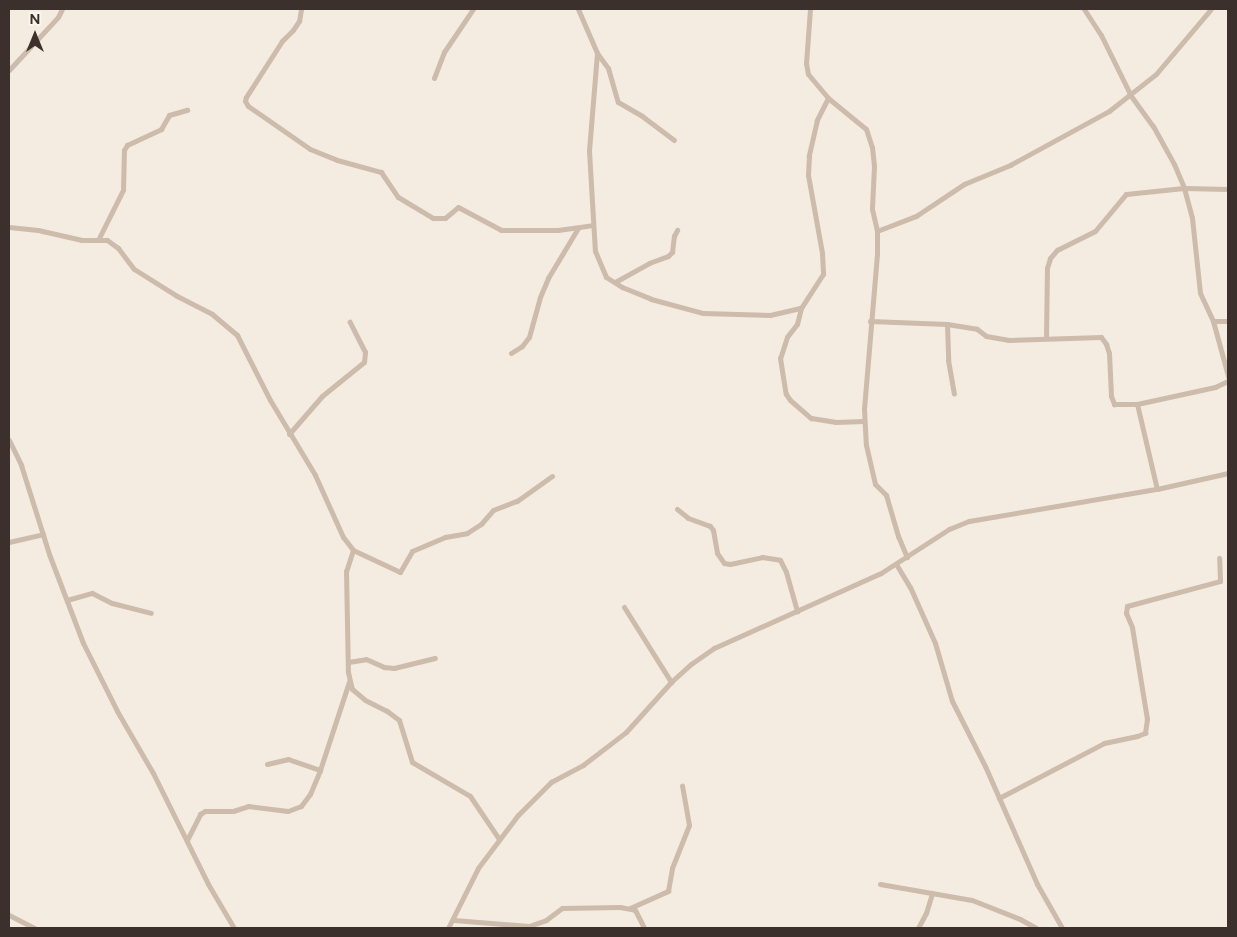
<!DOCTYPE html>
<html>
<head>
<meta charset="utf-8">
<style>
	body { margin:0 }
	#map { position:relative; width:1237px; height:937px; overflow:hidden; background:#f4ebe1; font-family:Figtree,sans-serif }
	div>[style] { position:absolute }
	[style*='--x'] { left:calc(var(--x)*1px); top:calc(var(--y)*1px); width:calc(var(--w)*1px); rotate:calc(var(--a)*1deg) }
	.minor>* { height:5px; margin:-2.5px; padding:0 2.5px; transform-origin:2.5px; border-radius:2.5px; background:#cdbbac }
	span { translate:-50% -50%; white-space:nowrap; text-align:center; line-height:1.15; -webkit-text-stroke:4px #fbf5ee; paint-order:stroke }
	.frame { position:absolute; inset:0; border:10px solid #3b302b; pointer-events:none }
	.north { position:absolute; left:10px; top:10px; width:50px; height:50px; -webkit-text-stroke:4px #fbf5ee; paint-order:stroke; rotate:0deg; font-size:14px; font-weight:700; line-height:20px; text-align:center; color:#3b302b }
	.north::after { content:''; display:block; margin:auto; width:18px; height:22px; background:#3b302b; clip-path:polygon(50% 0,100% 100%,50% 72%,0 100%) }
</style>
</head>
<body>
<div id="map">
	<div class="minor">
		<div style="--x:301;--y:9;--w:12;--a:99"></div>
		<div style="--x:299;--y:21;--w:11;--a:124"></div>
		<div style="--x:293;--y:30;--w:16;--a:135"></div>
		<div style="--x:282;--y:41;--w:67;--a:122.7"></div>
		<div style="--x:246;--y:97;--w:4;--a:104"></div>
		<div style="--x:245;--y:101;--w:6;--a:59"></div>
		<div style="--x:248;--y:106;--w:75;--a:34.7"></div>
		<div style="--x:310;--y:149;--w:29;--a:22"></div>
		<div style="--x:337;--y:160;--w:46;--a:15.3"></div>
		<div style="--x:381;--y:172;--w:30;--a:56"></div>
		<div style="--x:398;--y:197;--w:41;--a:31"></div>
		<div style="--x:433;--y:218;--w:12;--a:0"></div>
		<div style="--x:445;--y:218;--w:17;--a:-40"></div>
		<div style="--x:458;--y:207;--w:49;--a:28.1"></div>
		<div style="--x:501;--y:230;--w:57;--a:0"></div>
		<div style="--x:558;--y:230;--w:35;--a:-8"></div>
		<div style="--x:578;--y:9;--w:48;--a:66.6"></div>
		<div style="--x:597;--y:53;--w:98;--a:94.7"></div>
		<div style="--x:589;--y:151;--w:100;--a:86.6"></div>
		<div style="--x:595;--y:251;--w:28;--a:67"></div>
		<div style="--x:606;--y:277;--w:19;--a:32"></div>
		<div style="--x:622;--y:287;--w:31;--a:22"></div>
		<div style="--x:651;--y:299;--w:54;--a:15.1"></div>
		<div style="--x:703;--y:313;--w:67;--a:1.7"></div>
		<div style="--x:770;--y:315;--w:32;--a:-13"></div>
		<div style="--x:810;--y:9;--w:54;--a:94.2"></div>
		<div style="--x:806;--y:63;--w:11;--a:80"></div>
		<div style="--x:808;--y:74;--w:31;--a:50"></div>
		<div style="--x:828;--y:98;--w:49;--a:39.2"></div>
		<div style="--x:866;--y:129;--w:19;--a:72"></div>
		<div style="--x:872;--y:147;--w:19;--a:84"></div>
		<div style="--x:874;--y:166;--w:43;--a:92.7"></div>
		<div style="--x:872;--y:209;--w:23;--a:77"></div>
		<div style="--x:877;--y:231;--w:23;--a:90"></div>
		<div style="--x:877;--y:254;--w:156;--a:94.8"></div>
		<div style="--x:864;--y:409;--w:36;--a:87"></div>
		<div style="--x:866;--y:445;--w:40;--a:77"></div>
		<div style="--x:875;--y:484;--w:16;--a:45"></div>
		<div style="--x:886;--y:495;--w:43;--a:73.7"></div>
		<div style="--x:898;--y:536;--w:23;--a:67"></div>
		<div style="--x:1084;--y:9;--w:31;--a:57"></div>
		<div style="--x:1101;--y:35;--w:68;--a:63.8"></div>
		<div style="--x:1131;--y:96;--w:37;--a:54"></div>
		<div style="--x:1153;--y:126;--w:43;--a:61.1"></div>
		<div style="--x:1174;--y:164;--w:26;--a:67"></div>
		<div style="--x:1184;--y:188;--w:31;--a:75"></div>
		<div style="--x:1192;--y:218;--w:75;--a:83.9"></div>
		<div style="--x:1200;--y:293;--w:31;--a:65"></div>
		<div style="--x:1213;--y:321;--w:57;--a:74.7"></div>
		<div style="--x:597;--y:53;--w:19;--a:54"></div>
		<div style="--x:608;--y:68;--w:35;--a:74"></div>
		<div style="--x:618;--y:102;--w:28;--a:30"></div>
		<div style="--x:642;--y:116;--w:40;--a:37"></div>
		<div style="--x:9;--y:70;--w:72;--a:-47.2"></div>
		<div style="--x:58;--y:17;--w:9;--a:-63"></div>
		<div style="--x:434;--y:78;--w:28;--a:-69"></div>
		<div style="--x:444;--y:52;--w:52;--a:-56"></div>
		<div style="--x:828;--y:98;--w:25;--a:117"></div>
		<div style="--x:817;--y:120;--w:37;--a:103"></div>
		<div style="--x:809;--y:156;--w:19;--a:93"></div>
		<div style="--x:808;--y:175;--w:79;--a:79.8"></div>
		<div style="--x:822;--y:253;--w:21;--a:87"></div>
		<div style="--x:823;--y:274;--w:40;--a:122.9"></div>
		<div style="--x:801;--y:308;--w:16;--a:104"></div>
		<div style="--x:797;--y:324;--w:16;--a:128"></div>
		<div style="--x:787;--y:337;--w:22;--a:108"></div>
		<div style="--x:780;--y:358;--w:36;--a:81"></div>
		<div style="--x:786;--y:394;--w:7;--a:56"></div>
		<div style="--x:790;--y:400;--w:28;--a:41"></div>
		<div style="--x:811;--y:418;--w:24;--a:9"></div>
		<div style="--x:835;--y:422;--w:29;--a:-2"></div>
		<div style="--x:9;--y:227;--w:29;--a:6"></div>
		<div style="--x:38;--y:230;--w:45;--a:12.8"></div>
		<div style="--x:82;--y:240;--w:25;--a:0"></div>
		<div style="--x:107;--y:240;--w:14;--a:36"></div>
		<div style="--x:118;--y:248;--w:26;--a:53"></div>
		<div style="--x:134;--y:269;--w:51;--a:32.1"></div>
		<div style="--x:177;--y:296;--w:39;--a:27"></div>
		<div style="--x:212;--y:314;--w:33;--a:40"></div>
		<div style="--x:237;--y:335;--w:73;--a:63.1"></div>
		<div style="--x:270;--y:400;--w:87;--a:59"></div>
		<div style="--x:315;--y:475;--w:68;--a:65.7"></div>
		<div style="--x:343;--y:537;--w:16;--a:52"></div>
		<div style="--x:353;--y:550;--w:22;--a:108"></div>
		<div style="--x:346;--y:571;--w:101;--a:88.9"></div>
		<div style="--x:348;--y:672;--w:17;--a:77"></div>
		<div style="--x:352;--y:689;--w:17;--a:40"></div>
		<div style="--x:365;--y:700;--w:25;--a:27"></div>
		<div style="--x:387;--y:711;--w:15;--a:37"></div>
		<div style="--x:399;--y:720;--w:44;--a:72.8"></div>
		<div style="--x:412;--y:762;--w:67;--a:30.4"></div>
		<div style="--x:470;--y:796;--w:52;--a:56"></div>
		<div style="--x:877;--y:231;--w:42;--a:-21"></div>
		<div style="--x:916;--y:216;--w:58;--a:-33.7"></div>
		<div style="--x:964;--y:184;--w:50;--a:-22.4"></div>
		<div style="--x:1010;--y:165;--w:113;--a:-28.6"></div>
		<div style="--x:1109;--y:111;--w:60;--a:-38.2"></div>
		<div style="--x:1156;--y:74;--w:85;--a:-49.8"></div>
		<div style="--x:99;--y:238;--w:54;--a:-63.4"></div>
		<div style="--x:123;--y:190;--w:40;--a:-88.6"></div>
		<div style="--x:124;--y:150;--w:6;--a:-59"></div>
		<div style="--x:127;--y:145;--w:38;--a:-25"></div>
		<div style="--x:161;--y:129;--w:16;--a:-60"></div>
		<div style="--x:169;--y:115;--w:19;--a:-16"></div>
		<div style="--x:615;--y:282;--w:39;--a:-29"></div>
		<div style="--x:649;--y:263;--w:20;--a:-20"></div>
		<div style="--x:668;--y:256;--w:6;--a:-45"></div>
		<div style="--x:672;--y:252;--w:16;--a:-83"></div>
		<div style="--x:674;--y:236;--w:7;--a:-63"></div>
		<div style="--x:870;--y:321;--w:77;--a:2.2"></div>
		<div style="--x:947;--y:324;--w:30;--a:9"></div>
		<div style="--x:977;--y:329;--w:11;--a:38"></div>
		<div style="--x:986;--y:336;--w:22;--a:10"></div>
		<div style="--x:1008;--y:340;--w:93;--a:-1.8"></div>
		<div style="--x:1101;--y:337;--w:9;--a:54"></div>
		<div style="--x:1106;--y:344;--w:9;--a:72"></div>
		<div style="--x:1109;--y:353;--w:43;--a:87.3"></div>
		<div style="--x:1111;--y:396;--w:9;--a:69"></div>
		<div style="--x:1114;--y:404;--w:23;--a:0"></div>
		<div style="--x:1137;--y:404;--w:80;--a:-12.3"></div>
		<div style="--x:1215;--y:387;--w:14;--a:-25"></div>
		<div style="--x:1213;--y:321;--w:15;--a:0"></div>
		<div style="--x:947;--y:324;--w:36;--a:88"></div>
		<div style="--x:948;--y:360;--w:34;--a:80"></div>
		<div style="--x:1046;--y:338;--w:70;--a:-89.2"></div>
		<div style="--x:1047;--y:268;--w:10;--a:-73"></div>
		<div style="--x:1050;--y:258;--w:11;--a:-49"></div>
		<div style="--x:1057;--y:250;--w:42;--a:-26.6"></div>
		<div style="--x:1095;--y:231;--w:48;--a:-50"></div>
		<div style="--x:1126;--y:194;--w:58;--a:-5.9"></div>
		<div style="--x:1184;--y:188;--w:44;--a:1.3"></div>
		<div style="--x:511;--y:353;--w:13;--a:-32"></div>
		<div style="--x:522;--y:346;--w:11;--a:-52"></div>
		<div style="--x:529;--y:337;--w:41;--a:-74.6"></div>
		<div style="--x:540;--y:297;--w:21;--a:-67"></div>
		<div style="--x:548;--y:278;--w:58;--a:-59"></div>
		<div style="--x:1137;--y:404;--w:87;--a:76.8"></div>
		<div style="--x:289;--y:434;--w:50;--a:-49"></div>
		<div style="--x:322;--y:396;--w:54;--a:-39"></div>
		<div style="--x:364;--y:362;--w:10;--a:-84"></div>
		<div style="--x:365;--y:352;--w:34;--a:-117"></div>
		<div style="--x:9;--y:440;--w:28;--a:64"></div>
		<div style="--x:21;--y:465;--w:93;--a:72.5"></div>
		<div style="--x:49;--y:554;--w:95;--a:69.1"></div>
		<div style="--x:83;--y:643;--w:76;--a:63.4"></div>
		<div style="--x:117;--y:711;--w:72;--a:59.9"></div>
		<div style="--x:153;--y:773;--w:124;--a:63.6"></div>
		<div style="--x:208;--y:884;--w:51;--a:59.4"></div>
		<div style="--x:677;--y:509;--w:14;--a:39"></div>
		<div style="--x:688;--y:518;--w:23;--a:20"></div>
		<div style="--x:710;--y:526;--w:5;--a:53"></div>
		<div style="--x:713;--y:530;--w:23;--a:80"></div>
		<div style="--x:717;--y:553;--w:12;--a:55"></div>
		<div style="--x:724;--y:563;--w:6;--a:9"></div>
		<div style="--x:730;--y:564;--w:33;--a:-12"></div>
		<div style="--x:762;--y:557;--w:18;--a:9"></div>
		<div style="--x:780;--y:560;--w:13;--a:63"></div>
		<div style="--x:786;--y:572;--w:41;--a:74.2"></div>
		<div style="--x:9;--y:542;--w:35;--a:-13"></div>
		<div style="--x:353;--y:550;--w:52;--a:25.1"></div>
		<div style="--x:400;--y:572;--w:24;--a:-60"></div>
		<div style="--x:412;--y:551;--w:36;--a:-23"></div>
		<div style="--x:445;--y:537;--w:22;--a:-10"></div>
		<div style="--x:467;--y:533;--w:17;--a:-33"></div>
		<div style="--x:481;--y:524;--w:18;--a:-49"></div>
		<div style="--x:493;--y:510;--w:26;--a:-21"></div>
		<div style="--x:517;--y:501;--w:43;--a:-35.5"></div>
		<div style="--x:896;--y:564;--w:27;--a:59"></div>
		<div style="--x:910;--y:587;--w:61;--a:65.9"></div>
		<div style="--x:935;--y:643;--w:60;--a:73.7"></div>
		<div style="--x:952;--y:701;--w:73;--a:63.1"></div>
		<div style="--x:985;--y:766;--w:129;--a:66.2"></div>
		<div style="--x:1037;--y:884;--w:51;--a:60.4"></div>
		<div style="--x:67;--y:600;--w:26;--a:-16"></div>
		<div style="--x:92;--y:593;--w:22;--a:27"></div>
		<div style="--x:112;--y:603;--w:40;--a:14.4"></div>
		<div style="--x:624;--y:607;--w:89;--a:57.9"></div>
		<div style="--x:348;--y:662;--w:18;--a:-9"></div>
		<div style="--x:366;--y:659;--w:20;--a:24"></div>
		<div style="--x:384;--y:667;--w:10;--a:6"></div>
		<div style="--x:394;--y:668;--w:42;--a:-13.7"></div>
		<div style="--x:267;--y:764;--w:22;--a:-13"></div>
		<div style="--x:288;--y:759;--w:34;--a:19"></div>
		<div style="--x:999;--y:798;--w:119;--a:-27.6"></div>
		<div style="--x:1104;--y:743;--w:34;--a:-12"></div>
		<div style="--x:1137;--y:736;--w:9;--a:-21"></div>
		<div style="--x:1145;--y:733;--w:14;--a:-82"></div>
		<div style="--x:1147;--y:719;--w:93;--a:-99.3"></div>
		<div style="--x:1132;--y:627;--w:15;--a:-113"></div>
		<div style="--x:1126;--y:613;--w:7;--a:-82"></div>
		<div style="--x:1127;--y:606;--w:96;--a:-15"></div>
		<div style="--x:1220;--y:581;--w:23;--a:-92"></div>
		<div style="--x:187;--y:840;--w:29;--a:-63"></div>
		<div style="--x:200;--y:814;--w:6;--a:-31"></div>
		<div style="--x:205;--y:811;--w:28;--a:0"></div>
		<div style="--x:233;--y:811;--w:16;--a:-18"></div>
		<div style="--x:248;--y:806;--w:40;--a:7.1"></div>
		<div style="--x:288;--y:811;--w:14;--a:-21"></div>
		<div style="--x:301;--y:806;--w:15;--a:-53"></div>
		<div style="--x:310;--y:794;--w:26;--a:-67"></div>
		<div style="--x:320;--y:770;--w:93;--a:-71.8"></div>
		<div style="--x:880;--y:884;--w:93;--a:9.9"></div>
		<div style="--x:972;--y:900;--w:52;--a:21.6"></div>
		<div style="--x:1020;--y:919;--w:18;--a:29"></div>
		<div style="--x:630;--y:908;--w:42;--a:-24.1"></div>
		<div style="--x:668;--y:891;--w:23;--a:-80"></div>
		<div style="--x:672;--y:868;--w:46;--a:-68.4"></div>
		<div style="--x:689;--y:825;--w:40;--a:-100"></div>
		<div style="--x:9;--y:915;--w:29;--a:27"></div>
		<div style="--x:454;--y:920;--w:75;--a:4.6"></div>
		<div style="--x:529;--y:926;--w:18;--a:-19"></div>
		<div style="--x:546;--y:920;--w:20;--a:-37"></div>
		<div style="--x:562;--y:908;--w:58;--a:-1"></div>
		<div style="--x:620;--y:907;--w:15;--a:11"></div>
		<div style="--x:635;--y:910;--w:20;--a:63"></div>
		<div style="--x:448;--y:928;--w:67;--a:-63.4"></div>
		<div style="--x:478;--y:868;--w:66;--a:-53"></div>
		<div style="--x:518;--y:815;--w:47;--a:-45"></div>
		<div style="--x:551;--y:782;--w:36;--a:-28"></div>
		<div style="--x:583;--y:765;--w:54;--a:-37.5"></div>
		<div style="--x:626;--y:732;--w:67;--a:-48"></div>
		<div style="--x:671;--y:682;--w:27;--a:-42"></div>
		<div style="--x:691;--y:664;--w:28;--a:-35"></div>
		<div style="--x:714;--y:648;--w:183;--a:-24.2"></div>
		<div style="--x:881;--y:573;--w:81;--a:-32.9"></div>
		<div style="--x:949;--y:529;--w:22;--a:-22"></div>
		<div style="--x:969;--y:521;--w:191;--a:-9.7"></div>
		<div style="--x:1157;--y:489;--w:73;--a:-12.7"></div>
		<div style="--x:918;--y:928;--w:17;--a:-62"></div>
		<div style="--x:926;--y:913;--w:21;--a:-73"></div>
	</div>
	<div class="frame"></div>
	<div class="north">N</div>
</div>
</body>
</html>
